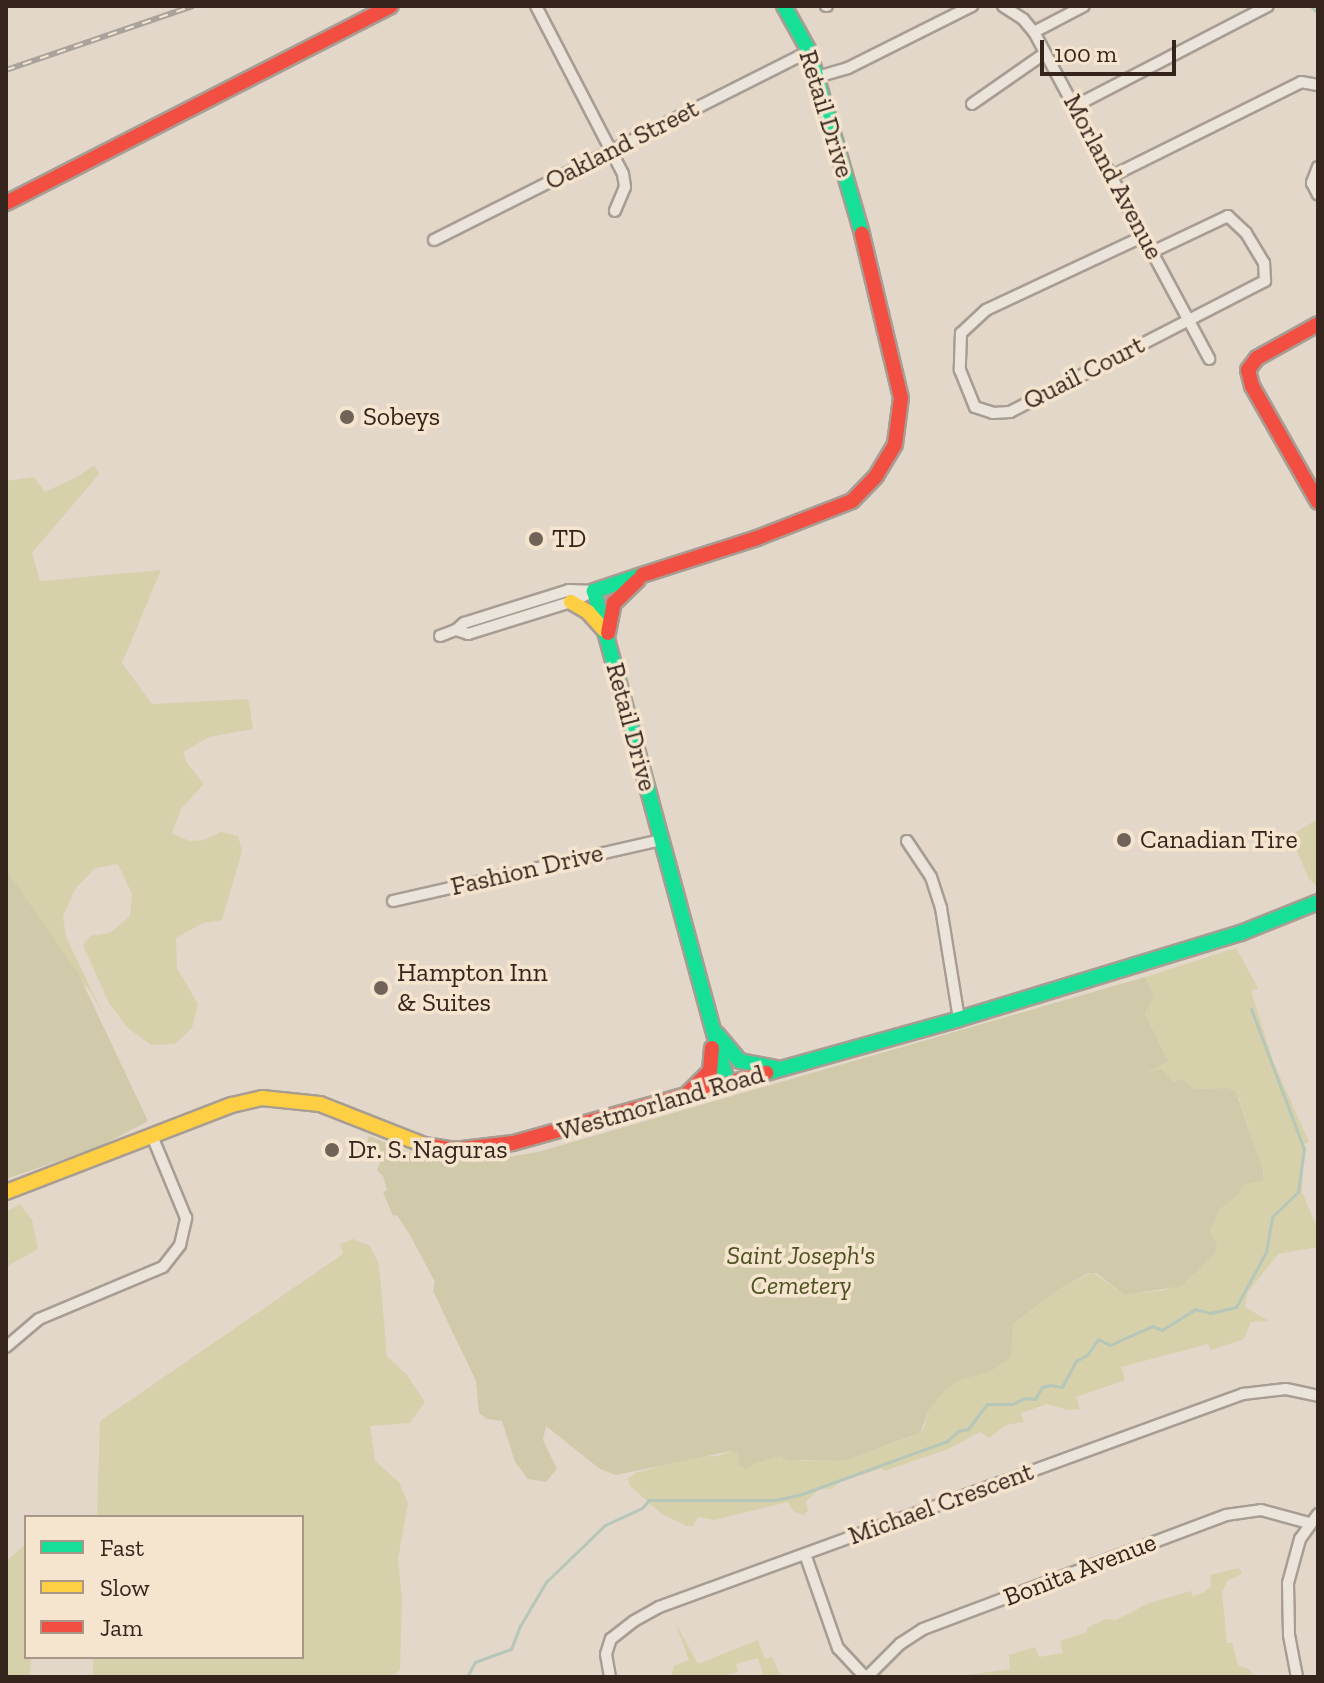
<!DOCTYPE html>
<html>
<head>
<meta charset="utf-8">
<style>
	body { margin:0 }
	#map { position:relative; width:1324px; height:1683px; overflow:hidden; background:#e3d7c9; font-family:"Zilla Slab",serif }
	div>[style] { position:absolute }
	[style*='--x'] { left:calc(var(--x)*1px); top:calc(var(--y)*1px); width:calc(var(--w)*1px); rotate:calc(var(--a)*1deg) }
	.green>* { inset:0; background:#d6d0ab }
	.cemetery>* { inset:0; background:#d0caab }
	.stream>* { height:3px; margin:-1.5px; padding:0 1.5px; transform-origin:1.5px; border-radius:1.5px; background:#b6c7b9 }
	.roads { filter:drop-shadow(2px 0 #a89d93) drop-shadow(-2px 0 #a89d93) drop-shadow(0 2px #a89d93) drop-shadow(0 -2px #a89d93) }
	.street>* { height:10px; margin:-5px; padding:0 5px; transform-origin:5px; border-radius:5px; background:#ebe4db }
	.fast>* { height:14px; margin:-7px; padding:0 7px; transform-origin:7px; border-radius:7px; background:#16e098 }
	.slow>* { height:14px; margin:-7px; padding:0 7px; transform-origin:7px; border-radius:7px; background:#ffcf43 }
	.jam>* { height:14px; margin:-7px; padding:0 7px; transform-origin:7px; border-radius:7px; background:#f24e42 }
	.rail>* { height:6px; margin-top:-3px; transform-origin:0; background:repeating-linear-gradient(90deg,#f5e4ce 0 9px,#aaa39c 0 18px); box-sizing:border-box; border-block:2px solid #aaa39c }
	.dots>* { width:22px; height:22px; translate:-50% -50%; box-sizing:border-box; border:4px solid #f5e4ce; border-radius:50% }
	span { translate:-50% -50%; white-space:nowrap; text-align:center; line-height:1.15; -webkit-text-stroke:7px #f5e4ce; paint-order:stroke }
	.street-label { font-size:26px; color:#35241c }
	.poi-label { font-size:26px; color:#35241c }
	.left { translate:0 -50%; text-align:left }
	.park-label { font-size:26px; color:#4e5222; font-style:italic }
	.frame { position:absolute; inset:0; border:8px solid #35241c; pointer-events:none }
	.legend { position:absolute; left:24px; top:1515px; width:280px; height:144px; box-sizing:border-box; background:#f5e4ce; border:2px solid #a89787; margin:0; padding:10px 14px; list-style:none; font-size:24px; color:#35241c }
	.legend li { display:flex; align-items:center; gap:16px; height:40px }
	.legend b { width:40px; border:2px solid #a89787 }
	.scale { position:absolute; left:1040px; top:40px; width:136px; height:36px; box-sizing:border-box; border:4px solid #35241c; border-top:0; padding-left:10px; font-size:24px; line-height:28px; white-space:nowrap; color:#35241c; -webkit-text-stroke:6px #f5e4ce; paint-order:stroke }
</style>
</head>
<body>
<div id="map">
	<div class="green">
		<div style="clip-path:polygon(94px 465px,99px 474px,32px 553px,40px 581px,161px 570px,122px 663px,152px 704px,248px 699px,250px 708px,253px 729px,209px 737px,183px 752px,187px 763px,204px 784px,181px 809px,172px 833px,189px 841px,204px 840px,221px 832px,238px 836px,242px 851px,222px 920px,203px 923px,176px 938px,177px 968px,198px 1004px,192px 1028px,175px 1044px,151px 1045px,127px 1027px,109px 1003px,83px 945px,90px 936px,110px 933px,130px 916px,132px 894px,118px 864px,95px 868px,75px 889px,63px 916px,66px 937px,104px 1016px,89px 989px,73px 976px,6px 1012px,6px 481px,34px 477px,45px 492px,79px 476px)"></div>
		<div style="clip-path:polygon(1318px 819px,1318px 887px,1309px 879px,1292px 839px,1296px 832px)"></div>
		<div style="clip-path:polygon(1236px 948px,1258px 988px,1251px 991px,1273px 1061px,1309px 1142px,1304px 1144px,1302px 1192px,1318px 1230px,1318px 1247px,1278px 1254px,1248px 1292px,1245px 1307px,1269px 1321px,1251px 1322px,1244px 1339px,1211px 1350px,1208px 1344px,1121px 1367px,1125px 1380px,1076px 1397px,1080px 1409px,1068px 1410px,1047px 1404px,1021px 1413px,1024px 1422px,1006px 1425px,989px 1438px,980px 1432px,946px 1450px,884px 1471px,882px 1468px,838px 1483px,832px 1489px,821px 1488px,806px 1501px,808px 1511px,803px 1515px,793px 1511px,788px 1502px,714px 1520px,698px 1517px,693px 1526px,687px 1526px,662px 1514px,630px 1486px,628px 1479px,635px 1473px,693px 1457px,718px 1456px,731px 1451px,738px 1454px,739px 1465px,780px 1456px,801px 1461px,844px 1461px,911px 1437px,923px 1430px,929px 1410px,944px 1391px,957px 1381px,991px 1371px,1007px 1361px,1011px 1326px,1058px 1290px,1092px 1272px,1125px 1295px,1164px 1290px,1187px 1282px,1217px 1248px,1210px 1231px,1220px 1209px,1242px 1185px,1264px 1175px,1239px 1098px,1228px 1088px,1194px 1089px,1182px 1079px,1173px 1082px,1145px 1072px,1168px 1061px,1145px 1012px,1154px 995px,1145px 977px)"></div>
		<div style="clip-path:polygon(20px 1204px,32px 1220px,38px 1249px,6px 1267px,6px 1212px)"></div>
		<div style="clip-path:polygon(353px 1239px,370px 1246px,379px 1264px,387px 1356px,407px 1375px,425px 1402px,410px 1423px,370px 1426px,375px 1461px,399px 1482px,408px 1503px,398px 1559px,402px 1599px,400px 1669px,394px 1677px,93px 1677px,93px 1657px,302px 1657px,302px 1517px,97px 1517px,100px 1421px,343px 1254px,340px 1244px)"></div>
		<div style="clip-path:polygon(26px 1543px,26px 1657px,31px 1657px,30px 1677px,6px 1677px,6px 1562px)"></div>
		<div style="clip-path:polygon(1239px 1568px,1242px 1574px,1228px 1580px,1222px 1592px,1227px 1643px,1232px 1643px,1238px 1665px,1250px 1670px,1253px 1677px,952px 1677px,1010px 1669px,1009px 1655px,1035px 1647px,1039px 1657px,1063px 1653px,1060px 1641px,1087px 1632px,1087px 1628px,1106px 1619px,1116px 1620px,1149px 1603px,1191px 1591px,1193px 1596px,1203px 1593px,1211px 1586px,1210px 1575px)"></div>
		<div style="clip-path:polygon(675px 1622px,698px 1664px,758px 1640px,765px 1659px,772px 1657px,781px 1677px,764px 1677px,758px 1658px,736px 1664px,738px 1672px,719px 1677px,671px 1677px,674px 1666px,689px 1660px)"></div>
	</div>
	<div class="cemetery">
		<div style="clip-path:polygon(6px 870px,78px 973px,148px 1121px,101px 1146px,6px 1179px)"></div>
		<div style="clip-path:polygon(1145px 977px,1154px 995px,1145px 1013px,1168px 1061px,1146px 1073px,1161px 1069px,1173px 1082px,1182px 1079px,1194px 1089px,1228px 1088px,1236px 1092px,1263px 1170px,1263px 1180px,1243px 1185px,1237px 1196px,1220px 1209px,1210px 1231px,1217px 1244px,1216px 1252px,1182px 1286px,1125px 1295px,1096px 1273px,1088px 1273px,1058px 1290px,1013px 1324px,1011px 1354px,1007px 1361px,991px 1371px,957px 1381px,944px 1391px,929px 1410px,920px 1433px,844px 1461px,788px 1460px,780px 1456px,753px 1464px,746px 1469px,739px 1465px,738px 1454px,731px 1451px,616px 1475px,600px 1469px,546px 1426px,543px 1440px,557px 1469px,546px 1482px,528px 1479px,515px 1462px,502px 1421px,487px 1419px,479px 1413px,476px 1381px,433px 1291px,435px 1282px,410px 1235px,397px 1215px,393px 1216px,383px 1192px,387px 1190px,383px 1176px,377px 1170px,381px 1160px,370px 1160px,364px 1153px,369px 1136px,406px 1151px,447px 1158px,497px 1159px,538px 1152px)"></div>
	</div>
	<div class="stream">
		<div style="--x:1311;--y:6;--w:11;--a:49"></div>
		<div style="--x:467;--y:1677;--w:17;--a:-62"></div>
		<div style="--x:475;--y:1662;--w:38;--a:-20"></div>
		<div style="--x:511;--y:1649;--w:25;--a:-69"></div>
		<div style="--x:520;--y:1626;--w:51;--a:-59.4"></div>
		<div style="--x:546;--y:1582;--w:82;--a:-44"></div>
		<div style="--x:605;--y:1525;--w:41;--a:-24.7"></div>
		<div style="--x:642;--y:1508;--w:11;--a:-49"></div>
		<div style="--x:649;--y:1500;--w:126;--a:0"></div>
		<div style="--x:775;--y:1500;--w:25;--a:-12"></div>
		<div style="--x:799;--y:1495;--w:158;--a:-20"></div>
		<div style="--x:947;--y:1441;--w:15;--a:-42"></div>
		<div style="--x:958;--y:1431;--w:10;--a:-11"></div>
		<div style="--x:968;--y:1429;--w:31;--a:-53"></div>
		<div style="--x:987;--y:1404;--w:25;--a:0"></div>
		<div style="--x:1012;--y:1404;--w:14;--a:-25"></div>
		<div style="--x:1025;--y:1398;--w:10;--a:6"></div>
		<div style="--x:1035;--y:1399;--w:14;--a:-60"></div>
		<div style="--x:1042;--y:1387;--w:8;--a:-14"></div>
		<div style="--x:1050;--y:1385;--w:12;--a:9"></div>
		<div style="--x:1062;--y:1387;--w:30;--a:-62"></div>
		<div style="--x:1076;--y:1361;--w:13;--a:-29"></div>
		<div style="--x:1087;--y:1355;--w:19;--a:-55"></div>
		<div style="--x:1098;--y:1339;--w:13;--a:27"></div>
		<div style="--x:1110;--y:1345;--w:46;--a:-24.3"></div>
		<div style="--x:1152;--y:1326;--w:11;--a:22"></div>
		<div style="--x:1162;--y:1330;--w:39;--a:-32"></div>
		<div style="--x:1195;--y:1309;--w:16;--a:15"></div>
		<div style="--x:1210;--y:1313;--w:27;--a:-13"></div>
		<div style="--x:1236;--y:1307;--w:63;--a:-61.4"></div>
		<div style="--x:1266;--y:1252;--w:36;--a:-80"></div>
		<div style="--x:1272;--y:1217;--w:36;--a:-44"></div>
		<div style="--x:1298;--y:1192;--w:43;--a:-82.1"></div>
		<div style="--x:1304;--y:1149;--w:150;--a:-110.7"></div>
	</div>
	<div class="roads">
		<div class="street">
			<div style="--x:536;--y:6;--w:189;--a:62.6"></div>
			<div style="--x:623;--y:174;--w:13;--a:81"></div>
			<div style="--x:625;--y:187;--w:26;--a:113"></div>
			<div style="--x:826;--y:6;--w:1;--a:0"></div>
			<div style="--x:1003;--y:6;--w:24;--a:33"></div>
			<div style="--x:1023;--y:19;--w:17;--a:50"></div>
			<div style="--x:1034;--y:32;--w:371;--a:61.8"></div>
			<div style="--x:1034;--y:32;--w:56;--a:-27.5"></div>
			<div style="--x:817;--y:77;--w:32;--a:-16"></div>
			<div style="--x:848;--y:68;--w:139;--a:-26.6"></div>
			<div style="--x:972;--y:104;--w:89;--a:-34.9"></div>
			<div style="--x:1075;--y:106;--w:217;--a:-27.4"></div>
			<div style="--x:1318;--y:167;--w:17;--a:111"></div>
			<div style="--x:1312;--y:183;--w:13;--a:63"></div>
			<div style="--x:1112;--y:176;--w:211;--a:-26.4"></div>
			<div style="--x:1301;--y:82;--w:17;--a:10"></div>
			<div style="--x:1144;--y:236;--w:174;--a:154.9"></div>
			<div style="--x:986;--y:310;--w:34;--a:137"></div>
			<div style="--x:961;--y:333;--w:37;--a:92"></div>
			<div style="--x:960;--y:370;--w:40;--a:68"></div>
			<div style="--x:975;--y:407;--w:19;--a:18"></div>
			<div style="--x:993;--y:413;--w:17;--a:-3"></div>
			<div style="--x:1010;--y:412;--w:287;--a:-27.2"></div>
			<div style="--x:1265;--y:281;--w:18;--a:-93"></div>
			<div style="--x:1264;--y:263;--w:35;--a:-121"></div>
			<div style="--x:1246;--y:233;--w:25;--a:-137"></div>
			<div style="--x:1228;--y:216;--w:84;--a:154.7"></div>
			<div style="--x:434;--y:240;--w:420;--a:-26.7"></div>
			<div style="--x:456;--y:630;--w:13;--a:18"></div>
			<div style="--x:468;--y:634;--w:108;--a:-17.3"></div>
			<div style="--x:571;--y:602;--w:23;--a:-25"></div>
			<div style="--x:440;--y:636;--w:17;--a:-21"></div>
			<div style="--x:456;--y:630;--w:11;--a:-41"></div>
			<div style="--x:464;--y:623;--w:110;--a:-17.4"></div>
			<div style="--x:569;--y:590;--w:25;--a:2"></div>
			<div style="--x:907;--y:841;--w:43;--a:56.3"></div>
			<div style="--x:931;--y:877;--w:33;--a:72"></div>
			<div style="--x:941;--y:908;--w:112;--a:80.8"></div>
			<div style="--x:393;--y:901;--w:276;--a:-12.8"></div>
			<div style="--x:6;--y:1347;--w:43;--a:-40.3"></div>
			<div style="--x:39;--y:1319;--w:134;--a:-22.8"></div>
			<div style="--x:163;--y:1267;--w:28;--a:-52"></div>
			<div style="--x:180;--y:1245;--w:28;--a:-77"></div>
			<div style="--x:186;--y:1218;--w:89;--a:-112.5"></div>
			<div style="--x:805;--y:1554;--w:100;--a:70.7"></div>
			<div style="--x:838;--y:1648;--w:40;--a:47"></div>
			<div style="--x:610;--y:1677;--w:23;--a:-100"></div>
			<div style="--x:606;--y:1654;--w:16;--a:-72"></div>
			<div style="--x:611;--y:1639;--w:29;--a:-38"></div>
			<div style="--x:634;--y:1621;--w:29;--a:-29"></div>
			<div style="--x:659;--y:1607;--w:622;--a:-20.04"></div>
			<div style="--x:1243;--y:1394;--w:43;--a:-6.6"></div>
			<div style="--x:1286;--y:1389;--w:33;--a:12"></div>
			<div style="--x:867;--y:1677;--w:47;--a:-45"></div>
			<div style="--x:900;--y:1644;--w:27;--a:-33"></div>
			<div style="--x:923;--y:1629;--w:324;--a:-20.6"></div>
			<div style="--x:1226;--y:1515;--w:35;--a:-8"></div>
			<div style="--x:1261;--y:1510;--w:50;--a:15.2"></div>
			<div style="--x:1297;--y:1677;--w:43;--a:-100.8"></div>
			<div style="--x:1289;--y:1635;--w:52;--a:-91.1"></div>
			<div style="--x:1288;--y:1583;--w:46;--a:-74.7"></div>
			<div style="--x:1300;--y:1539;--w:31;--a:-54"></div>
		</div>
		<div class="fast">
			<div style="--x:784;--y:6;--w:51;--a:60.9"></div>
			<div style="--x:809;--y:51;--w:191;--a:73.8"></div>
			<div style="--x:642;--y:575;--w:51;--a:161.6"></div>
			<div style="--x:594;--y:591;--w:512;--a:74.82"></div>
			<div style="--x:717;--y:1034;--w:35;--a:50"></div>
			<div style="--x:740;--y:1061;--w:36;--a:11"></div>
			<div style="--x:766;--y:1073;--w:200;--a:-15.6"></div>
			<div style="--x:959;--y:1019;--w:295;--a:-17"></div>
			<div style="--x:1241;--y:933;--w:83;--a:-21.9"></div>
		</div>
		<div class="slow">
			<div style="--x:571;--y:602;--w:20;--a:30"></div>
			<div style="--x:588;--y:612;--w:24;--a:48"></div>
			<div style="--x:6;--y:1192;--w:242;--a:-21.1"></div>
			<div style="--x:232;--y:1105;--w:31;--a:-13"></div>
			<div style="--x:262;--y:1098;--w:58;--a:5.9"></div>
			<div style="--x:320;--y:1104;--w:112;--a:21.5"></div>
		</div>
		<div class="jam">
			<div style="--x:6;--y:203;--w:432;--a:-27.1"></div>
			<div style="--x:1318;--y:324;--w:70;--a:150.9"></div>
			<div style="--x:1257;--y:358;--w:15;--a:127"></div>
			<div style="--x:1248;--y:370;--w:16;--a:76"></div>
			<div style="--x:1252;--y:386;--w:133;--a:60.4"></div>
			<div style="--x:642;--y:575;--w:121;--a:-17.8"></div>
			<div style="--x:757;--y:538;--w:102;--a:-21.3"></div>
			<div style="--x:852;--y:501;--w:35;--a:-46"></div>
			<div style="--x:876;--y:476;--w:37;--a:-59"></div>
			<div style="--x:895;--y:444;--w:46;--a:-82.6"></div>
			<div style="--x:901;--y:398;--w:169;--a:-103.4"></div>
			<div style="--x:608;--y:633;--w:31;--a:-79"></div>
			<div style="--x:614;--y:603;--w:33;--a:-44"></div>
			<div style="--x:688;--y:1093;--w:31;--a:-45"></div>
			<div style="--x:710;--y:1071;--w:23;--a:-85"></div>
			<div style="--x:424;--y:1145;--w:30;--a:9"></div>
			<div style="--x:454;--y:1150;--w:59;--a:-6.8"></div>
			<div style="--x:513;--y:1143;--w:263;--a:-15.5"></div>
		</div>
	</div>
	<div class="rail">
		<div style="--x:6;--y:70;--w:198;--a:-18.9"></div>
	</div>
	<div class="dots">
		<div style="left:347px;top:417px;background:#726359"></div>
		<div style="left:536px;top:539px;background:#726359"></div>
		<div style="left:1124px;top:840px;background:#726359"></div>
		<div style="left:381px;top:988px;background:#726359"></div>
		<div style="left:332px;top:1150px;background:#726359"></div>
	</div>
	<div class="street-label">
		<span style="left:826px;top:114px;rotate:73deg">Retail Drive</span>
		<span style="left:622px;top:145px;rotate:-27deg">Oakland Street</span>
		<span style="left:1113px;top:177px;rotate:62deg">Morland Avenue</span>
		<span style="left:1084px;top:373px;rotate:-27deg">Quail Court</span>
		<span style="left:631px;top:727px;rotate:75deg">Retail Drive</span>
		<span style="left:527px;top:870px;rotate:-13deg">Fashion Drive</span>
		<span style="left:661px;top:1103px;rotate:-16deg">Westmorland Road</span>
		<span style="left:941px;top:1504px;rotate:-20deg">Michael Crescent</span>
		<span style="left:1080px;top:1570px;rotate:-21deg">Bonita Avenue</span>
	</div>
	<div class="poi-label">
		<span class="left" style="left:363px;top:417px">Sobeys</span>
		<span class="left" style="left:552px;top:539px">TD</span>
		<span class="left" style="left:1140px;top:840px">Canadian Tire</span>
		<span class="left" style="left:397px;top:988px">Hampton Inn<br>&amp; Suites</span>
		<span class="left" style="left:348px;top:1150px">Dr. S. Naguras</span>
	</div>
	<div class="park-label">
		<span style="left:801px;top:1271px">Saint Joseph's<br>Cemetery</span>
	</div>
	<div class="frame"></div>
	<ul class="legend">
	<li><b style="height:10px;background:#16e098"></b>Fast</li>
	<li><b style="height:10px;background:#ffcf43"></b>Slow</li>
	<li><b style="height:10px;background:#f24e42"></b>Jam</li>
	</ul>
	<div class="scale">100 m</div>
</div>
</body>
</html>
